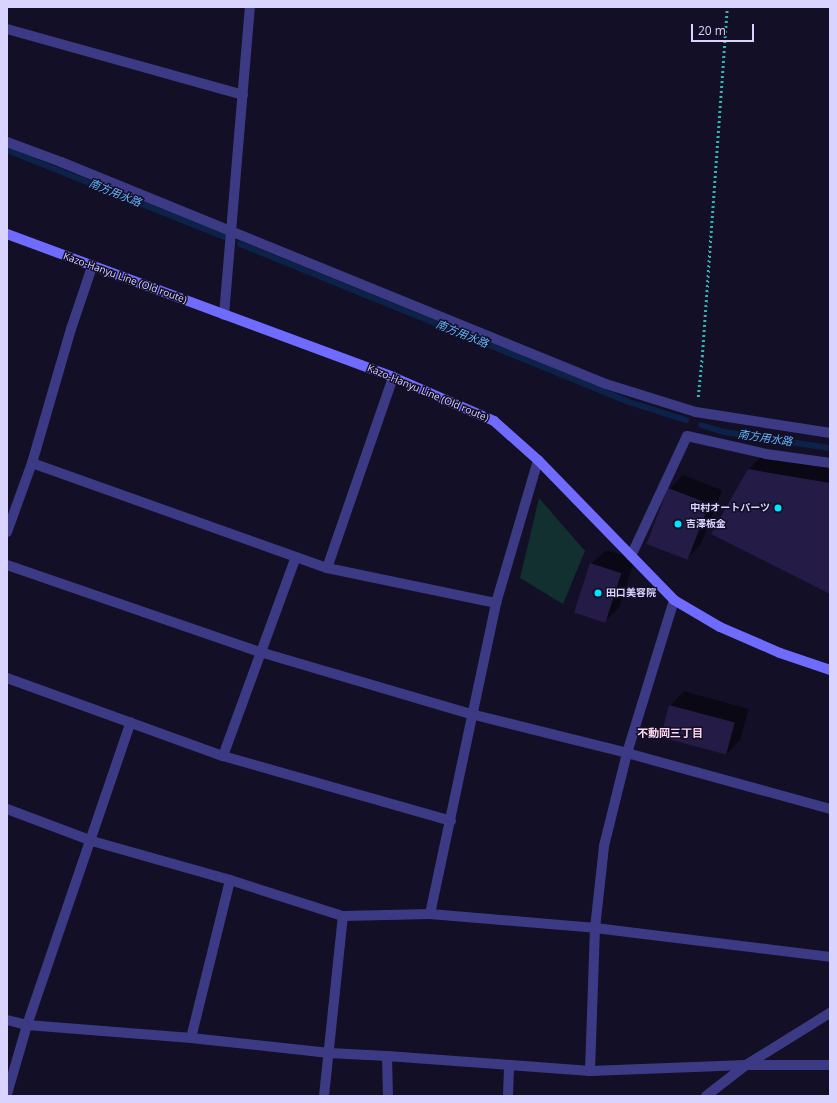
<!DOCTYPE html>
<html>
<head>
<meta charset="utf-8">
<style>
	body { margin:0 }
	#map { position:relative; width:837px; height:1103px; overflow:hidden; background:#130f26; font-family:"Open Sans","Noto Sans JP",sans-serif }
	div>[style] { position:absolute }
	[style*='--x'] { left:calc(var(--x)*1px); top:calc(var(--y)*1px); width:calc(var(--w)*1px); rotate:calc(var(--a)*1deg) }
	.green>* { inset:0; background:#12302f }
	.shadow>* { inset:0; background:#0007 }
	.stream>* { height:6px; margin:-3px; padding:0 3px; transform-origin:3px; border-radius:3px; background:#0c2248 }
	.building>* { inset:0; background:#241b47; transform-origin:0 0 }
	.path>* { height:2.5px; margin-top:-1.25px; transform-origin:0; background:repeating-linear-gradient(90deg,#2fb8b0 0 2px,transparent 0 5px) }
	.street>* { height:10px; margin:-5px; padding:0 5px; transform-origin:5px; border-radius:5px; background:#3d3a85 }
	.secondary>* { height:10px; margin:-5px; padding:0 5px; transform-origin:5px; border-radius:5px; background:#6f6bff }
	.dots>* { width:11px; height:11px; translate:-50% -50%; box-sizing:border-box; border:2px solid #130f26; border-radius:50% }
	span { translate:-50% -50%; white-space:nowrap; text-align:center; line-height:1.15; -webkit-text-stroke:3px #130f26; paint-order:stroke }
	.street-label { font-size:10px; color:#d9d4ff }
	.poi-label { font-size:10px; color:#d9d4ff; font-weight:700 }
	.right { translate:-100% -50%; text-align:right }
	.left { translate:0 -50%; text-align:left }
	.water-label { font-size:11px; color:#62b6ff; font-style:italic }
	.neighbourhood-label { font-size:11px; color:#ffd6f0; font-weight:700 }
	.frame { position:absolute; inset:0; border:8px solid #d9d4ff; pointer-events:none }
	.scale { position:absolute; left:691px; top:24px; width:63px; height:18px; box-sizing:border-box; border:2px solid #d9d4ff; border-top:0; padding-left:5px; font-size:12px; line-height:14px; white-space:nowrap; color:#d9d4ff; -webkit-text-stroke:3px #130f26; paint-order:stroke }
</style>
</head>
<body>
<div id="map">
	<div class="green">
		<div style="clip-path:polygon(539px 498px,585px 551px,563px 604px,520px 578px)"></div>
	</div>
	<div class="shadow">
		<div style="clip-path:polygon(763px 455px,830px 466px,830px 593px,749px 469px)"></div>
		<div style="clip-path:polygon(683px 475px,722px 490px,701px 544px,687px 559px,669px 489px)"></div>
		<div style="clip-path:polygon(606px 550px,635px 559px,619px 608px,604px 622px,591px 564px)"></div>
		<div style="clip-path:polygon(684px 691px,749px 709px,740px 740px,726px 755px,670px 706px)"></div>
	</div>
	<div class="stream">
		<div style="--x:7;--y:150;--w:234;--a:21.8"></div>
		<div style="--x:240;--y:244;--w:417;--a:22.1"></div>
		<div style="--x:626;--y:401;--w:63;--a:17.6"></div>
		<div style="--x:701;--y:425;--w:24;--a:17"></div>
		<div style="--x:724;--y:432;--w:107;--a:8.6"></div>
	</div>
	<div class="building">
		<div style="clip-path:polygon(748px 469px,830px 483px,830px 594px,711px 534px)"></div>
		<div style="left:668px;top:488px;width:44px;height:60px;rotate:21deg"></div>
		<div style="left:590px;top:563px;width:33px;height:52px;rotate:18deg"></div>
		<div style="left:669px;top:705px;width:68px;height:33px;rotate:15deg"></div>
	</div>
	<div class="path">
		<div style="--x:698;--y:397;--w:40;--a:-84.3"></div>
		<div style="--x:702;--y:357;--w:351;--a:-85.9"></div>
	</div>
	<div class="street">
		<div style="--x:7;--y:29;--w:245;--a:15.6"></div>
		<div style="--x:7;--y:142;--w:58;--a:20.3"></div>
		<div style="--x:61;--y:162;--w:588;--a:22.16"></div>
		<div style="--x:606;--y:384;--w:94;--a:17.3"></div>
		<div style="--x:696;--y:412;--w:136;--a:8.9"></div>
		<div style="--x:224;--y:315;--w:309;--a:-85.2"></div>
		<div style="--x:32;--y:463;--w:313;--a:19.6"></div>
		<div style="--x:327;--y:568;--w:173;--a:11.7"></div>
		<div style="--x:7;--y:532;--w:73;--a:-70.1"></div>
		<div style="--x:32;--y:463;--w:140;--a:-73.8"></div>
		<div style="--x:71;--y:329;--w:65;--a:-71.3"></div>
		<div style="--x:631;--y:556;--w:132;--a:-65"></div>
		<div style="--x:687;--y:436;--w:81;--a:12.8"></div>
		<div style="--x:766;--y:454;--w:65;--a:8"></div>
		<div style="--x:7;--y:565;--w:268;--a:19"></div>
		<div style="--x:260;--y:652;--w:220;--a:16.4"></div>
		<div style="--x:471;--y:714;--w:161;--a:14"></div>
		<div style="--x:627;--y:753;--w:211;--a:15.4"></div>
		<div style="--x:327;--y:568;--w:202;--a:-70.9"></div>
		<div style="--x:7;--y:678;--w:230;--a:19.9"></div>
		<div style="--x:223;--y:756;--w:237;--a:15.9"></div>
		<div style="--x:223;--y:756;--w:212;--a:-69.9"></div>
		<div style="--x:7;--y:809;--w:91;--a:20.6"></div>
		<div style="--x:92;--y:841;--w:143;--a:15.8"></div>
		<div style="--x:230;--y:880;--w:119;--a:17.7"></div>
		<div style="--x:343;--y:916;--w:87;--a:-1.3"></div>
		<div style="--x:430;--y:914;--w:166;--a:4.8"></div>
		<div style="--x:595;--y:928;--w:237;--a:7"></div>
		<div style="--x:430;--y:914;--w:318;--a:-78"></div>
		<div style="--x:496;--y:603;--w:149;--a:-73.6"></div>
		<div style="--x:7;--y:1020;--w:21;--a:14"></div>
		<div style="--x:27;--y:1025;--w:165;--a:4.5"></div>
		<div style="--x:191;--y:1038;--w:139;--a:6.2"></div>
		<div style="--x:329;--y:1053;--w:58;--a:3"></div>
		<div style="--x:387;--y:1056;--w:204;--a:4.2"></div>
		<div style="--x:590;--y:1071;--w:156;--a:-2.2"></div>
		<div style="--x:746;--y:1065;--w:84;--a:0"></div>
		<div style="--x:191;--y:1038;--w:163;--a:-76.1"></div>
		<div style="--x:387;--y:1056;--w:40;--a:88.6"></div>
		<div style="--x:590;--y:1071;--w:143;--a:-88"></div>
		<div style="--x:595;--y:928;--w:82;--a:-83.7"></div>
		<div style="--x:604;--y:846;--w:96;--a:-76.1"></div>
		<div style="--x:627;--y:753;--w:160;--a:-72.9"></div>
		<div style="--x:7;--y:1094;--w:72;--a:-73.8"></div>
		<div style="--x:27;--y:1025;--w:320;--a:-71.1"></div>
		<div style="--x:324;--y:1096;--w:181;--a:-84"></div>
		<div style="--x:508;--y:1096;--w:31;--a:-88"></div>
		<div style="--x:706;--y:1096;--w:51;--a:-37.8"></div>
		<div style="--x:746;--y:1065;--w:99;--a:-31.8"></div>
	</div>
	<div class="secondary">
		<div style="--x:7;--y:234;--w:412;--a:20.3"></div>
		<div style="--x:393;--y:377;--w:110;--a:23.5"></div>
		<div style="--x:494;--y:421;--w:59;--a:41.6"></div>
		<div style="--x:538;--y:460;--w:195;--a:45.8"></div>
		<div style="--x:674;--y:600;--w:53;--a:30.4"></div>
		<div style="--x:720;--y:627;--w:65;--a:23.4"></div>
		<div style="--x:780;--y:653;--w:53;--a:18.8"></div>
	</div>
	<div class="dots">
		<div style="left:778px;top:508px;background:#00e5ff"></div>
		<div style="left:678px;top:524px;background:#00e5ff"></div>
		<div style="left:598px;top:593px;background:#00e5ff"></div>
	</div>
	<div class="street-label">
		<span style="left:125px;top:278px;rotate:20deg">Kazo-Hanyu Line (Old route)</span>
		<span style="left:428px;top:393px;rotate:23deg">Kazo-Hanyu Line (Old route)</span>
	</div>
	<div class="poi-label">
		<span class="right" style="left:770px;top:508px">中村オートパーツ</span>
		<span class="left" style="left:686px;top:524px">吉澤板金</span>
		<span class="left" style="left:606px;top:593px">田口美容院</span>
	</div>
	<div class="water-label">
		<span style="left:115px;top:193px;rotate:22deg">南方用水路</span>
		<span style="left:462px;top:334px;rotate:22deg">南方用水路</span>
		<span style="left:765px;top:438px;rotate:8deg">南方用水路</span>
	</div>
	<div class="neighbourhood-label">
		<span style="left:670px;top:733px">不動岡三丁目</span>
	</div>
	<div class="frame"></div>
	<div class="scale">20 m</div>
</div>
</body>
</html>
